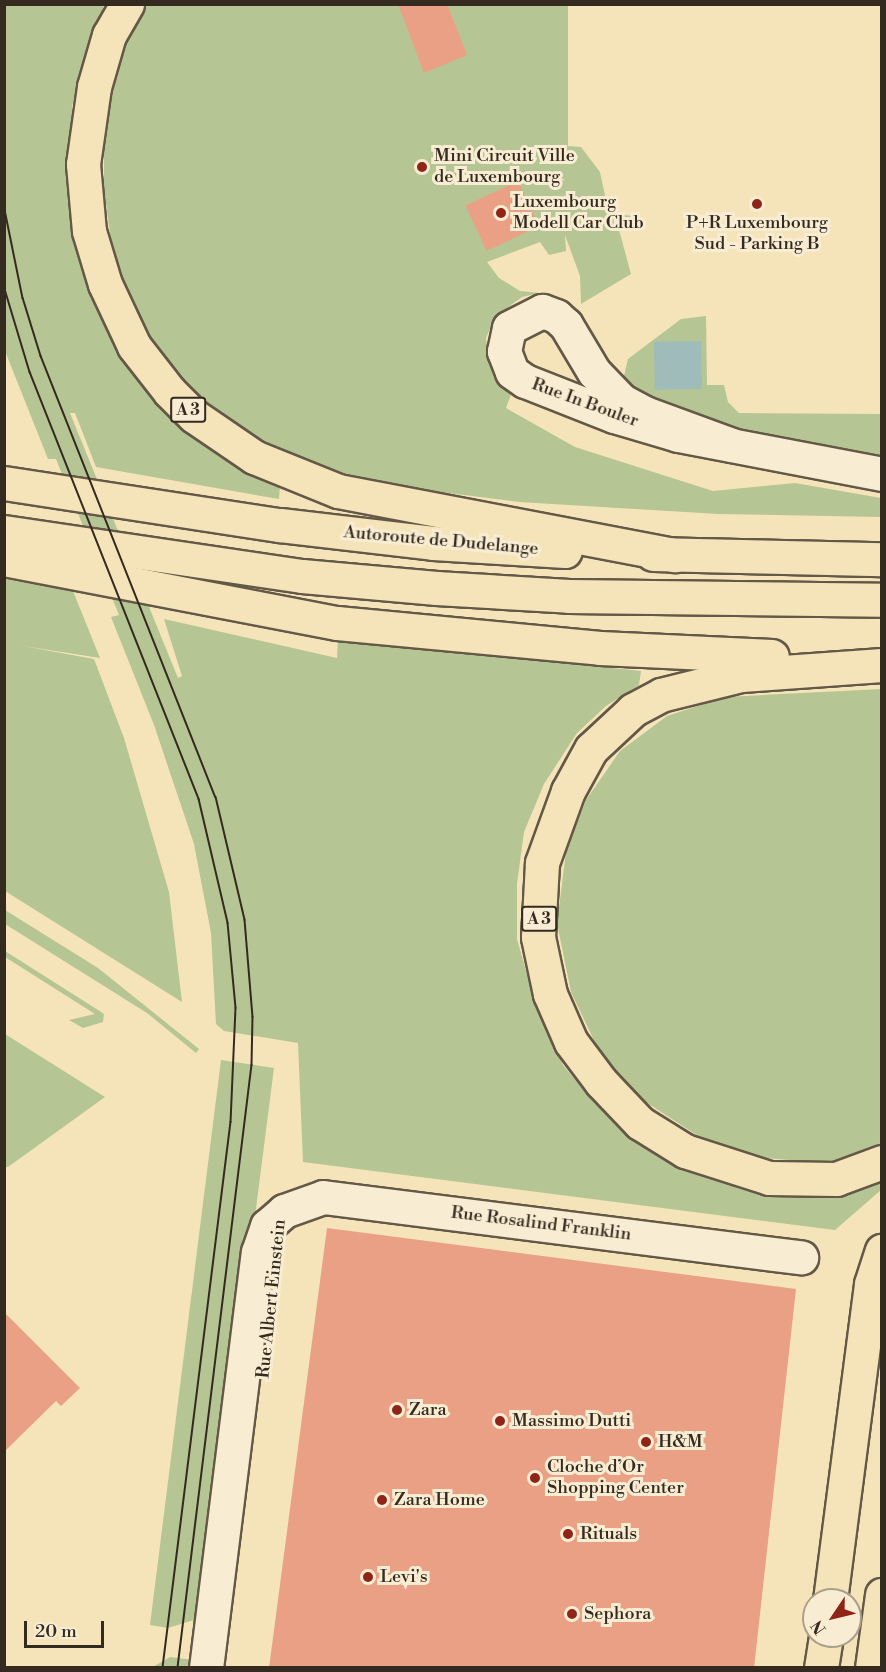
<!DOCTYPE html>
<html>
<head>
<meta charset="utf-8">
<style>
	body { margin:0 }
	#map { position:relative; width:886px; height:1672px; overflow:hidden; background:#f5e4ba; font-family:"Libre Bodoni",serif }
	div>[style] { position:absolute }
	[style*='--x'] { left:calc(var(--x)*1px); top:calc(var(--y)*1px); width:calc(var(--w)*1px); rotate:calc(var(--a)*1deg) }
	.green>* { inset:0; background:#b6c594 }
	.water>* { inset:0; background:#a0bcba; transform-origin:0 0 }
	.building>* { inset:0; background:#e9a084; transform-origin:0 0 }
	.roads { filter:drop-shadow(2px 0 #645846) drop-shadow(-2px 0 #645846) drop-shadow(0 2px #645846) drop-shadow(0 -2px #645846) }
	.minor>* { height:33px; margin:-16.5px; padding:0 16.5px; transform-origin:16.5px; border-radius:16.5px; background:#f8edd2 }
	.major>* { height:33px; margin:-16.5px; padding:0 16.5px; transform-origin:16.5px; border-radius:16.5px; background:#f5e4ba }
	.highway>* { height:33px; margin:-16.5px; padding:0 16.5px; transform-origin:16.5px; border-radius:16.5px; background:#f5e4ba }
	.tram>* { height:1.5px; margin:-0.75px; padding:0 0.75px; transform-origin:0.75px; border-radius:0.75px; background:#342a20 }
	.dots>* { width:16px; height:16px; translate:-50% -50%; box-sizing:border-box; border:3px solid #f8edd2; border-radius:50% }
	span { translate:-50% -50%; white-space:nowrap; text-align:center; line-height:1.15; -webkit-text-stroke:6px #f8edd2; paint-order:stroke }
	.shield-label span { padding:2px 4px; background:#f8edd2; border:2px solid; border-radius:4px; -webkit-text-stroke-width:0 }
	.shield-label { font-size:16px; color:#342a20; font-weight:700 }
	.poi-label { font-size:18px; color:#342a20 }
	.left { translate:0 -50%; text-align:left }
	.street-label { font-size:18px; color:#342a20 }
	.frame { position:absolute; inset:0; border:6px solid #342a20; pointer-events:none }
	.north { position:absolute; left:802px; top:1588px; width:60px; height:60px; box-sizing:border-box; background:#f8edd2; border:2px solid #aa9f8b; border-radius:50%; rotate:235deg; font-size:16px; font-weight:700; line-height:24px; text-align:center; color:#342a20 }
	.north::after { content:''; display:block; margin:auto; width:21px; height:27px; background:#8f2418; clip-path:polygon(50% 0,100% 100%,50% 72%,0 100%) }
	.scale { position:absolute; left:24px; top:1621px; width:80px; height:27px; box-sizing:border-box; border:3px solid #342a20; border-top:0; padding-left:8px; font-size:18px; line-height:21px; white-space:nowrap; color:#342a20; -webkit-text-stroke:4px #f8edd2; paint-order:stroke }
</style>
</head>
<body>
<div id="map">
	<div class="green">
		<div style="clip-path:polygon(4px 5px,104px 5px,72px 106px,71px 183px,79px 254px,99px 311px,126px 361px,280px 485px,279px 499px,96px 467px,75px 413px,70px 413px,178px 678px,182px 676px,164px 619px,337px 658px,338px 639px,641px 671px,639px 685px,606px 706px,577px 733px,544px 784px,524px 832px,517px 884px,517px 939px,535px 1003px,563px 1065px,586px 1093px,629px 1134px,671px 1159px,881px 1176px,881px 1190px,835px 1230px,303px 1162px,298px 1043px,224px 1031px,216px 1024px,211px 933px,194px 844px,154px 725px,111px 617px,119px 615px,56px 459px,48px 459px,5px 351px)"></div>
		<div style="clip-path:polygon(140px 5px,568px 5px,568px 146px,581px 147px,600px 172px,609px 214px,636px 216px,637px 220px,618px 226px,631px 274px,581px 304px,580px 276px,565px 235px,566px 251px,549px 255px,540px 242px,487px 262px,499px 278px,520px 291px,539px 293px,522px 297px,495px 317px,486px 338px,489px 361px,497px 377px,513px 389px,506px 408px,575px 447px,713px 491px,795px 483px,881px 498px,881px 517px,718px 514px,519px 502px,400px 487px,340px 472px,267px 444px,229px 420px,185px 383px,149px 337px,123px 285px,111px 241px,104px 189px,104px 135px,115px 72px)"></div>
		<div style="clip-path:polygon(706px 316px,707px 385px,724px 385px,728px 402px,739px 413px,881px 414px,881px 460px,740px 433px,633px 397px,624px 376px,628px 359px,681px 319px)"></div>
		<div style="clip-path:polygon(4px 579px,73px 591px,100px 658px,23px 646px,94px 659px,124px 738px,169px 892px,182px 1002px,5px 891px)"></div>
		<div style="clip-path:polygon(881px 689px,881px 1143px,859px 1155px,824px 1163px,754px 1157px,712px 1145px,638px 1097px,600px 1053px,571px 992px,557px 923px,566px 852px,586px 800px,620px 751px,667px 716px,725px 697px)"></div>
		<div style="clip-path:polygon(5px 910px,98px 968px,199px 1049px,196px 1053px,147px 1013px,5px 924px)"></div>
		<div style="clip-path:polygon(5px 951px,98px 1010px,104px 1014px,103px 1022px,83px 1028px,69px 1020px,95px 1014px,5px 957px)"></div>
		<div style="clip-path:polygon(5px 1034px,105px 1097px,8px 1167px,4px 1167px)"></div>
		<div style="clip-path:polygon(221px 1060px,274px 1068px,205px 1606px,194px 1620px,168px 1628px,150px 1625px)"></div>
		<div style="clip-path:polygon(170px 1657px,193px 1660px,197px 1667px,151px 1668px)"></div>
	</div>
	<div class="water">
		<div style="left:701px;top:341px;width:48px;height:47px;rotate:89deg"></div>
	</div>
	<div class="building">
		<div style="clip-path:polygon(398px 4px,447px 4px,467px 55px,424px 73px)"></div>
		<div style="left:518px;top:181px;width:50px;height:58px;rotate:65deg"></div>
		<div style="clip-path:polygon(327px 1228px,796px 1289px,754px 1668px,269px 1668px)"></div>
		<div style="clip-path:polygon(4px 1312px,80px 1388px,61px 1406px,56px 1401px,4px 1452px)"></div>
	</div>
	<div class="roads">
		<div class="minor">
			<div style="--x:732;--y:445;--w:93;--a:-159.8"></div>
			<div style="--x:645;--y:413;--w:26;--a:-152"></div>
			<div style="--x:622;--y:401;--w:40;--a:-134"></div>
			<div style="--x:594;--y:372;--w:55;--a:-120.8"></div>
			<div style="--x:566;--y:325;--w:13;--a:-138"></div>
			<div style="--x:556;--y:316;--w:15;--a:-160"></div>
			<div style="--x:542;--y:311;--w:37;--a:153"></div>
			<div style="--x:509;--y:328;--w:24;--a:102"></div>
			<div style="--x:504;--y:351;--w:22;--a:69"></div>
			<div style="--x:512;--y:372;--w:16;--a:35"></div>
			<div style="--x:525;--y:381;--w:96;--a:21.5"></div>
			<div style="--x:614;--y:416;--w:67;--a:16.5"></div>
			<div style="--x:678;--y:435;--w:208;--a:10.8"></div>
			<div style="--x:206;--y:1668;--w:419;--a:-82.9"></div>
			<div style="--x:258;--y:1252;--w:28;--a:-71"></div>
			<div style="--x:267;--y:1226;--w:23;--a:-41"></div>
			<div style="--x:284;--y:1211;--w:41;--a:-19.7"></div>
			<div style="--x:323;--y:1197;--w:482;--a:7.2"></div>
		</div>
		<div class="major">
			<div style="--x:830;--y:1600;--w:319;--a:-82.6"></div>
			<div style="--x:871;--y:1284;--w:35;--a:-72"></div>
			<div style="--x:821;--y:1668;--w:32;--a:-81"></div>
			<div style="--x:872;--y:1668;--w:74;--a:-82.2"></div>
		</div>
		<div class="highway">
			<div style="--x:127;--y:4;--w:36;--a:120"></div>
			<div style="--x:109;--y:35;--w:54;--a:106.1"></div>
			<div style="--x:94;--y:87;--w:78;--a:98.1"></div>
			<div style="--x:83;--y:164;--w:67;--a:84.9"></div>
			<div style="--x:89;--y:231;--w:55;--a:73.2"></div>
			<div style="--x:105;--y:284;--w:68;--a:64.9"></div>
			<div style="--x:134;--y:346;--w:57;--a:52.1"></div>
			<div style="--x:169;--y:391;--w:35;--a:45"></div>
			<div style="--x:194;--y:416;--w:73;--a:34.3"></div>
			<div style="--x:254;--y:457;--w:91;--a:22"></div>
			<div style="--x:338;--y:491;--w:343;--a:10.8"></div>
			<div style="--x:4;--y:483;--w:279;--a:8.7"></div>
			<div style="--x:280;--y:525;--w:154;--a:6.7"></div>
			<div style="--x:433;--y:543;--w:132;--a:3.5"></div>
			<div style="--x:4;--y:532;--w:301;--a:8.4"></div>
			<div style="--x:302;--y:576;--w:135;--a:5.1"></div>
			<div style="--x:436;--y:588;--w:133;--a:3.4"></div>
			<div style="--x:569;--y:596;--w:313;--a:0.7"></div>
			<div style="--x:653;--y:554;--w:229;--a:1.3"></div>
			<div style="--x:4;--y:559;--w:339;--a:10.9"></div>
			<div style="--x:337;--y:623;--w:264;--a:5.4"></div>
			<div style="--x:600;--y:648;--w:172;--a:2.7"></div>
			<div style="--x:882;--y:665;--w:141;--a:175.9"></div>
			<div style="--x:741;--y:675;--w:82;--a:166"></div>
			<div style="--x:661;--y:695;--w:32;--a:152"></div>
			<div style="--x:633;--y:710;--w:57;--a:137.1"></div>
			<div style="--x:591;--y:749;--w:48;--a:118.7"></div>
			<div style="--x:568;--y:791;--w:77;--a:109.9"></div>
			<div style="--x:542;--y:863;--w:74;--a:93.1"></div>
			<div style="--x:538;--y:937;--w:58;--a:78.1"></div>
			<div style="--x:550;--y:994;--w:52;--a:66.4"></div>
			<div style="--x:571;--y:1042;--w:50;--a:53.1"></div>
			<div style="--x:601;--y:1082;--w:57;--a:46.4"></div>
			<div style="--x:640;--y:1123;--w:53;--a:31.9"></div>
			<div style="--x:685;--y:1151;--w:88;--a:17.8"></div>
			<div style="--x:769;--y:1178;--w:67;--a:0.9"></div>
			<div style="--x:836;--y:1179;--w:49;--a:-20.3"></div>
		</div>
	</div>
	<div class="tram">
		<div style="--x:4;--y:205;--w:95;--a:78.5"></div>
		<div style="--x:23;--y:298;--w:61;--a:72.8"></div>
		<div style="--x:41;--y:356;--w:474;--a:68.4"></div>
		<div style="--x:216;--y:797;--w:126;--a:76.7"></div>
		<div style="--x:245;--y:920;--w:97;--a:85.3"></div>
		<div style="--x:253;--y:1017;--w:48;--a:91.2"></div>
		<div style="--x:252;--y:1065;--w:608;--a:97"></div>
		<div style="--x:4;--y:286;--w:90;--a:73.2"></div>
		<div style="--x:30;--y:372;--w:459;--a:68.4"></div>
		<div style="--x:199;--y:799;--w:127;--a:76.8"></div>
		<div style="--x:228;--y:923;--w:85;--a:84.6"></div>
		<div style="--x:236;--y:1008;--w:114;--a:92.5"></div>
		<div style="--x:231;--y:1122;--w:550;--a:97.1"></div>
	</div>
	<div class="dots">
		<div style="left:422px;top:167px;background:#8f2418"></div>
		<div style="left:757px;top:204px;background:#8f2418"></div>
		<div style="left:501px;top:213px;background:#8f2418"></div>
		<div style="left:397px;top:1410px;background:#8f2418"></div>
		<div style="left:500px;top:1421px;background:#8f2418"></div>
		<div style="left:646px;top:1442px;background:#8f2418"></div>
		<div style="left:535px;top:1478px;background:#8f2418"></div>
		<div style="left:382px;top:1500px;background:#8f2418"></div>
		<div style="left:568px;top:1534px;background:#8f2418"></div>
		<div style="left:368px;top:1577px;background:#8f2418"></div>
		<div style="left:572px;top:1614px;background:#8f2418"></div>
	</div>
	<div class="shield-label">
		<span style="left:188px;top:410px">A 3</span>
		<span style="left:539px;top:919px">A 3</span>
	</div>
	<div class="poi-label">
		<span class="left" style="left:434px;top:167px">Mini Circuit Ville<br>de Luxembourg</span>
		<span class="left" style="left:513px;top:213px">Luxembourg<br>Modell Car Club</span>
		<span style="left:757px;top:234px">P+R Luxembourg<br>Sud - Parking B</span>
		<span class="left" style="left:409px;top:1410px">Zara</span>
		<span class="left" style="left:512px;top:1421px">Massimo Dutti</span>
		<span class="left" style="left:658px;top:1442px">H&amp;M</span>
		<span class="left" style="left:547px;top:1478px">Cloche d’Or<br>Shopping Center</span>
		<span class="left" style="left:394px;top:1500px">Zara Home</span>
		<span class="left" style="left:580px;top:1534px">Rituals</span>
		<span class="left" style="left:380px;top:1577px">Levi's</span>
		<span class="left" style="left:584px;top:1614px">Sephora</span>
	</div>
	<div class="street-label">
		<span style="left:585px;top:403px;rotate:20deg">Rue In Bouler</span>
		<span style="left:441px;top:541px;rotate:5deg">Autoroute de Dudelange</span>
		<span style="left:541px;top:1224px;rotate:7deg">Rue Rosalind Franklin</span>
		<span style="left:272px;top:1299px;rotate:-84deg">Rue Albert Einstein</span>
	</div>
	<div class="frame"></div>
	<div class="north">N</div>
	<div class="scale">20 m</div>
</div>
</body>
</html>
